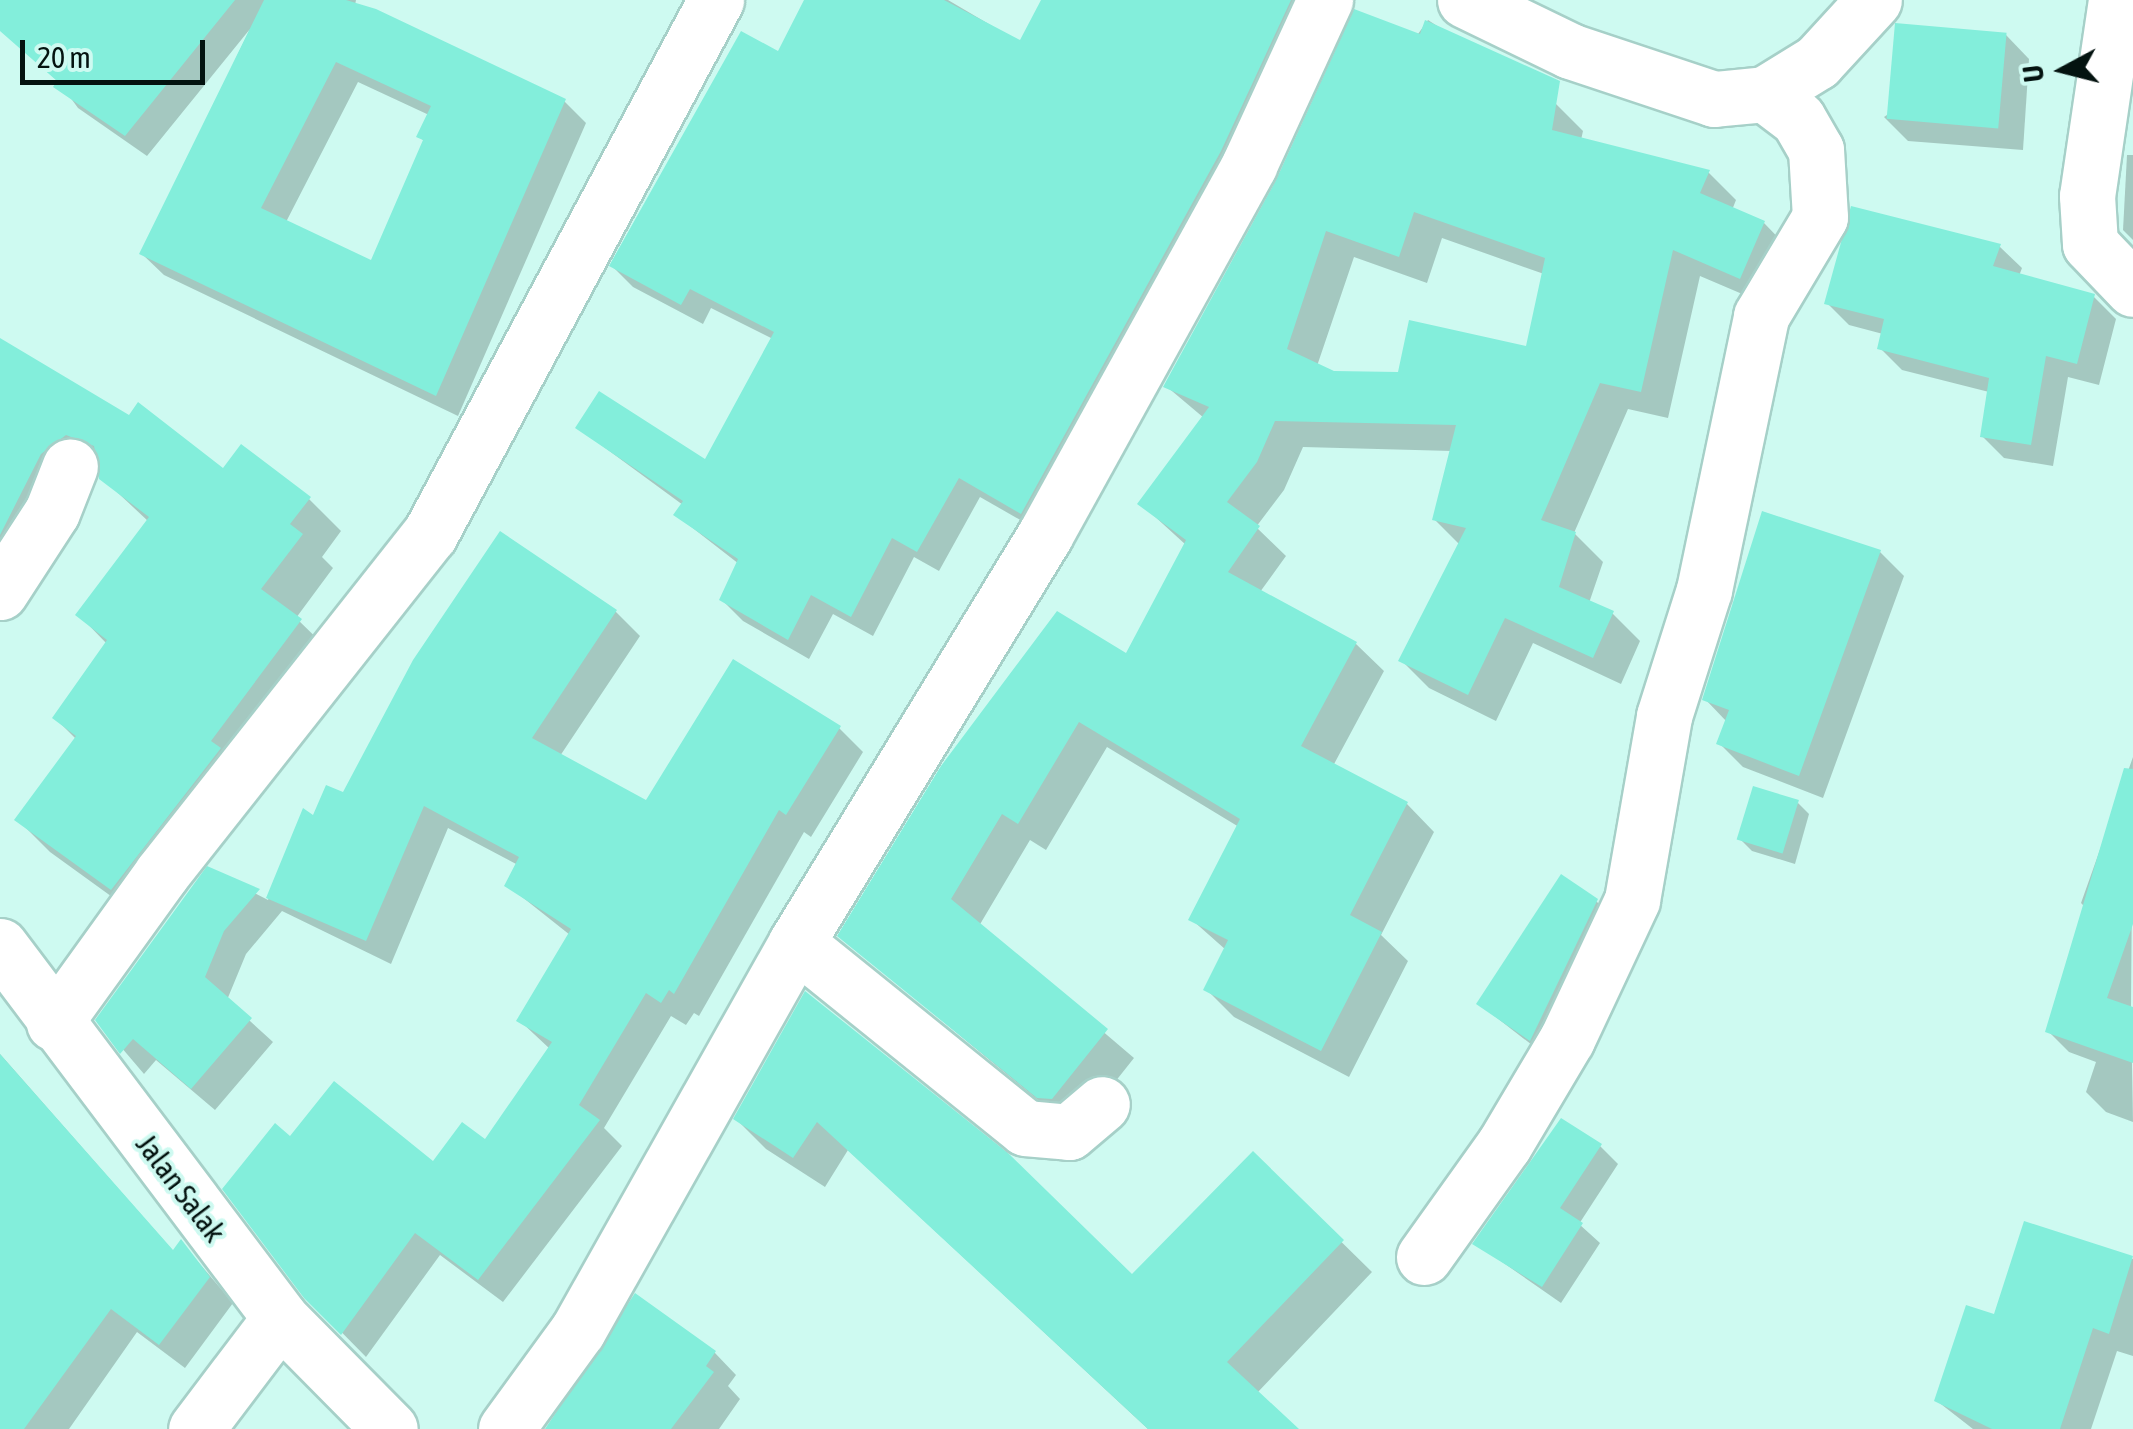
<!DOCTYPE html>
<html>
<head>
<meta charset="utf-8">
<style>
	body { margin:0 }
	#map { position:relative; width:2133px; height:1429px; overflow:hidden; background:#cefaf1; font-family:"Asap Condensed",sans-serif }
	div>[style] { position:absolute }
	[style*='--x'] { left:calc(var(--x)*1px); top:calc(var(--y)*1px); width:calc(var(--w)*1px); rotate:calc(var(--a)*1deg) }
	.shadow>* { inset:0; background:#0003 }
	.building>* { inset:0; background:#83eedb; transform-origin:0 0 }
	.roads { filter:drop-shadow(2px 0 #a6d0c8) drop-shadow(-2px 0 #a6d0c8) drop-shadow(0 2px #a6d0c8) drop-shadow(0 -2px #a6d0c8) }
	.minor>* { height:55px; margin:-27.5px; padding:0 27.5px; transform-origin:27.5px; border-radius:27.5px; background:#fff }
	span { translate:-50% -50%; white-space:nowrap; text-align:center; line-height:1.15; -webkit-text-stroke:8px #cefaf1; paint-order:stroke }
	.street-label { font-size:30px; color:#041310 }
	.north { position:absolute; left:2013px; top:20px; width:100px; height:100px; -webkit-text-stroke:8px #cefaf1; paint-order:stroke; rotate:263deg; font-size:28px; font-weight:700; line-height:40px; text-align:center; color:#041310 }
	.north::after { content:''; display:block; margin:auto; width:35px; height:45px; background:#041310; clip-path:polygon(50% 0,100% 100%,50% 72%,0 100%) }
	.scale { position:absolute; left:20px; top:40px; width:185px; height:45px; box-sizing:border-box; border:5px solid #041310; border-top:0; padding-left:12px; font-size:30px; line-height:35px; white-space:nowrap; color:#041310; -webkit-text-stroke:8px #cefaf1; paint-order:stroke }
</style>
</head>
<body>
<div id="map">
	<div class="shadow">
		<div style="clip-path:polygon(evenodd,0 0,356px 0,355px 5px,564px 101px,586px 123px,458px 416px,164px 275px,142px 254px,250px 29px,147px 156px,78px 108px,59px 82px,0 30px,0 0,358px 82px,429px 115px,419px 136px,425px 142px,372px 263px,286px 222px,358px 82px)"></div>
		<div style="clip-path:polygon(807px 0,948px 0,1021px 43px,1044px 0,1306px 0,1043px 533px,980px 497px,939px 571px,914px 557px,873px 636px,833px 614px,809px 659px,743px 621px,722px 600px,739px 564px,676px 515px,683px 505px,578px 428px,705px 463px,773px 339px,711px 308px,703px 324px,633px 287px,612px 266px,779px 54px)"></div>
		<div style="clip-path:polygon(evenodd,1428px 20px,1555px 103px,1583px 131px,1581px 140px,1709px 173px,1736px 200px,1732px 210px,1764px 223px,1791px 251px,1768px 305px,1700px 276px,1668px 418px,1628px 409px,1574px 533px,1603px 562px,1589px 603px,1613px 614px,1640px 641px,1621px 684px,1533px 643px,1496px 721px,1429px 688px,1401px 660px,1460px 545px,1434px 519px,1452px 451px,1303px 447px,1284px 490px,1256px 527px,1286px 556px,1260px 592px,1356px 644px,1384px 671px,1333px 766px,1407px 804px,1434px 832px,1381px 935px,1408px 961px,1349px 1077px,1234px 1017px,1206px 989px,1226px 950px,1191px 919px,1239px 827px,1107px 747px,1046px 850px,1030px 840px,979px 926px,1134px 1058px,1080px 1126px,1067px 1124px,840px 936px,1127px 656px,1186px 545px,1140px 503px,1204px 418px,1166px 386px,1428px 20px,1442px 238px,1544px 274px,1528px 349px,1400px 375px,1334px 373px,1317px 366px,1354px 257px,1427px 283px,1442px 238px)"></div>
		<div style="clip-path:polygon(2006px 35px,2029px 59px,2023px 150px,1908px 141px,1884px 117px)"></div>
		<div style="clip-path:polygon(2127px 155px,2133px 155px,2133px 240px,2123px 230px)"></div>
		<div style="clip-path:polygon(1852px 209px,2000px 247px,2022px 268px,2019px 276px,2094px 297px,2116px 319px,2099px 385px,2068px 377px,2053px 466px,2004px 458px,1982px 436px,1989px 392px,1902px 370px,1880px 348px,1883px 334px,1849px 325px,1827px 303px)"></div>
		<div style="clip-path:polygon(0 341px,224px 471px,309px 499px,341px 531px,322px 557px,333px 568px,296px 618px,332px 653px,144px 920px,50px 852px,18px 820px,76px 739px,55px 718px,107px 644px,79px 615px,149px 522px,101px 477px,99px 466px,73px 486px,0 589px)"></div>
		<div style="clip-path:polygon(500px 535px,616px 612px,640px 636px,560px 756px,646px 803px,839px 728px,863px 752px,811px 837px,804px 832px,699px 1016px,694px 1013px,686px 1025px,671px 1016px,604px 1128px,622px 1146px,503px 1302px,440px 1255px,366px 1357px,306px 1296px,290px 1139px,433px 1164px,485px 1142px,550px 1049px,519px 1020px,570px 935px,507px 885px,518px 865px,448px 828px,391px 964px,282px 911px,246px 954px,227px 1000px,273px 1042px,215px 1110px,156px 1060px,144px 1074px,98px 1020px,208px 869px,268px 900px,304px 811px,314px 819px,345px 795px)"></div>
		<div style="clip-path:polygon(1880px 552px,1904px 576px,1823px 798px,1743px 767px,1719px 743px,1727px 722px,1705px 699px)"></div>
		<div style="clip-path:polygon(2133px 757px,2131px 1009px,2133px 1122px,2106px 1112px,2086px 1092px,2096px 1062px,2069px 1052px,2048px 1031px,2088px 910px,2081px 903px)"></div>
		<div style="clip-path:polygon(1798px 803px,1809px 814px,1795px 864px,1752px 851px,1740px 839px)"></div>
		<div style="clip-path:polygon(1596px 901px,1617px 922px,1550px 1059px,1479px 1004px)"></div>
		<div style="clip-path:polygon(806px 994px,1132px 1278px,1253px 1155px,1372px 1272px,1257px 1393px,1295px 1429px,1148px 1429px,848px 1150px,825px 1187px,766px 1149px,736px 1119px)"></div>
		<div style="clip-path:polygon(0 1054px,174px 1252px,182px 1243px,233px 1303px,185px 1368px,137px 1332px,69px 1429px,0 1429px)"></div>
		<div style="clip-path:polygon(1600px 1146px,1618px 1164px,1579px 1224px,1600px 1243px,1561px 1303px,1475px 1243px)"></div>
		<div style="clip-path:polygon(2025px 1224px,2133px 1259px,2133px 1356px,2117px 1351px,2091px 1429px,1973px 1429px,1937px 1401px,1995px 1317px)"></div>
		<div style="clip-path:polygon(635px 1297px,715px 1353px,736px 1375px,728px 1386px,740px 1399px,719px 1429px,548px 1429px)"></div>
	</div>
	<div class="building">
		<div style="clip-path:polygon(0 0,235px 0,125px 136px,53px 87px,57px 81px,0 31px)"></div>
		<div style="clip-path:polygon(evenodd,264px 0,346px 0,376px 9px,566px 99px,436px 396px,139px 254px,264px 0,336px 62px,431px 106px,416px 137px,423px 140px,371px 260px,261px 208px,336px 62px)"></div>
		<div style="clip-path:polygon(804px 0,944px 0,1020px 40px,1041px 0,1291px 0,1221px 151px,1021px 514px,959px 478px,917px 552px,892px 538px,851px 617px,811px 595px,788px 640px,719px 600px,738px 559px,673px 515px,683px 501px,575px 428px,599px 391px,705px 459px,774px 332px,690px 289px,681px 305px,609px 266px,741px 31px,778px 51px)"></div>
		<div style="clip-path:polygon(evenodd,1354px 9px,1420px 34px,1425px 20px,1560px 81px,1552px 130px,1710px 170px,1700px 193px,1765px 221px,1740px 279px,1673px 250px,1641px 392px,1600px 383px,1541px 520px,1576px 532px,1559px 587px,1614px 611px,1593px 658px,1505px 618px,1468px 695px,1398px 661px,1466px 528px,1432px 520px,1456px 425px,1275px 421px,1257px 462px,1227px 502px,1260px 526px,1228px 572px,1357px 642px,1301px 746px,1408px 802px,1350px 915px,1382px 932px,1321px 1051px,1203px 990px,1228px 940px,1188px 920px,1240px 819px,1079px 722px,1018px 824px,1002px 814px,951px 899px,1108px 1029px,1052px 1099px,1037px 1098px,837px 936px,941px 766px,1057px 611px,1126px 653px,1186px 540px,1137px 504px,1209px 407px,1163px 387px,1276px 180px,1354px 9px,1414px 212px,1545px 258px,1526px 346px,1409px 320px,1398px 372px,1334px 371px,1287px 349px,1326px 231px,1399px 257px,1414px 212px)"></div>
		<div style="left:1895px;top:23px;width:112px;height:96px;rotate:5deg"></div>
		<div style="clip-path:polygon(1851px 206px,2001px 244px,1993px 266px,2095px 294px,2077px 364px,2046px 356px,2031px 445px,1980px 437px,1989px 378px,1877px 349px,1884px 319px,1824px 304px)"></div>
		<div style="clip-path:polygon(0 338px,129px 415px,138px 402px,223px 468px,241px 444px,311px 497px,290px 524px,303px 534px,261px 589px,302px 619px,211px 741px,221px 748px,111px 890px,14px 820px,76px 736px,52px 718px,107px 640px,75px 615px,149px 517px,99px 479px,94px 446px,66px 435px,41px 454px,0 535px)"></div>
		<div style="clip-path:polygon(1762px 511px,1881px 550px,1799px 776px,1716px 744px,1729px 710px,1702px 700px)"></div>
		<div style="clip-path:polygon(500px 531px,617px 610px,532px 738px,646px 800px,733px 659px,841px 726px,786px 815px,779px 810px,674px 994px,669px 990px,661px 1003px,646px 993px,579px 1105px,600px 1120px,478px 1280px,415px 1233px,341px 1335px,304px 1298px,222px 1189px,275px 1123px,290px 1136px,334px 1081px,433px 1161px,462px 1122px,485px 1139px,552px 1042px,516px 1021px,571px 929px,504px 886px,519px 857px,424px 806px,366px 941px,266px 898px,303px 808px,313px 815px,326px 785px,343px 792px,413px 660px)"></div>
		<div style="clip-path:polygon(2124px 768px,2133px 769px,2133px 924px,2107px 998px,2133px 1007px,2133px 1063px,2045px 1032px)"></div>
		<div style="left:1753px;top:786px;width:48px;height:56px;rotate:17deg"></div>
		<div style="clip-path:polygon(207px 866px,260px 889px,224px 931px,205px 977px,252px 1018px,191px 1089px,133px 1039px,120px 1054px,95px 1020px)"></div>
		<div style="clip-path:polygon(1561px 874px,1598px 899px,1530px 1041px,1476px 1004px)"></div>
		<div style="clip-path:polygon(805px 991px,1008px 1153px,1132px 1274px,1253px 1151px,1344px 1240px,1227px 1362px,1299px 1429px,1148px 1429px,817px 1122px,793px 1158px,733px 1119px)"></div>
		<div style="clip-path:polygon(0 1054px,173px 1250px,181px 1239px,210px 1277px,159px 1345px,111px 1309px,24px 1429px,0 1429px)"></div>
		<div style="clip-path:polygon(1561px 1118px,1602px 1144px,1560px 1208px,1583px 1223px,1542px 1287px,1472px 1244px)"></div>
		<div style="clip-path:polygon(2024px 1221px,2133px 1256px,2109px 1334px,2093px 1328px,2060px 1429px,1992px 1429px,1934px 1401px,1966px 1305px,1994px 1314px)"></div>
		<div style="clip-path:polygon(635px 1293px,716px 1351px,706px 1366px,714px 1372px,671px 1429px,545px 1429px)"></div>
	</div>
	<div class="roads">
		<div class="minor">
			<div style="--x:1465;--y:0;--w:117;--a:25.9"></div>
			<div style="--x:1570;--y:51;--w:152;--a:18.4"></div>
			<div style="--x:1714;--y:99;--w:51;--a:-5.6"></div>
			<div style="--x:1765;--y:94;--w:61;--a:-31.6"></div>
			<div style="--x:1817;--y:62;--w:84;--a:-47.4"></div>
			<div style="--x:2116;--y:0;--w:198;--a:98.4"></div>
			<div style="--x:2087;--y:196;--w:48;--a:86.4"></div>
			<div style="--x:2090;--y:244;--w:62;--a:46.3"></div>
			<div style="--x:0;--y:592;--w:95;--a:-57"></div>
			<div style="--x:52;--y:512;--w:49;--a:-68.6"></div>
			<div style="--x:796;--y:943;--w:294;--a:38.9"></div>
			<div style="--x:1025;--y:1128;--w:44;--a:5.2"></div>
			<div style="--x:1069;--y:1132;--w:43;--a:-40.3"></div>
			<div style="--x:0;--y:946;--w:466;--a:53"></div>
			<div style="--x:280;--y:1318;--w:139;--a:127.1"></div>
			<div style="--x:54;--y:1023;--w:185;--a:-54.2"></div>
			<div style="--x:162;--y:873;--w:432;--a:-51.7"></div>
			<div style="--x:430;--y:534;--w:606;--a:-61.83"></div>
			<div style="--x:1424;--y:1257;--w:138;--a:-54.5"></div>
			<div style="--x:1504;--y:1145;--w:123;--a:-59.3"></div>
			<div style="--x:1567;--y:1039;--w:153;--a:-64.9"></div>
			<div style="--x:1632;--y:900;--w:187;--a:-80.1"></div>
			<div style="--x:1664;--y:716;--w:132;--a:-72.4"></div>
			<div style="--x:1704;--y:590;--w:280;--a:-78.2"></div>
			<div style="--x:1761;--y:316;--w:115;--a:-59.2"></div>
			<div style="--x:1820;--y:217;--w:67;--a:-93.4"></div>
			<div style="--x:1816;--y:150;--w:36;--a:-120"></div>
			<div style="--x:1798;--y:119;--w:41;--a:-142.9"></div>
			<div style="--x:280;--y:1318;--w:156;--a:45.3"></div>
			<div style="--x:506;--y:1429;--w:122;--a:-54"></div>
			<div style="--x:578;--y:1330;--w:444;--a:-60.6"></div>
			<div style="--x:796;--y:943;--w:478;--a:-58.6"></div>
			<div style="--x:1045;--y:535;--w:423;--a:-61.1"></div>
			<div style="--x:1249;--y:165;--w:182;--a:-65.3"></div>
		</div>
	</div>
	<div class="street-label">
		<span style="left:181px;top:1188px;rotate:53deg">Jalan Salak</span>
	</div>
	<div class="north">U</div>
	<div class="scale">20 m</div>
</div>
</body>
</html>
